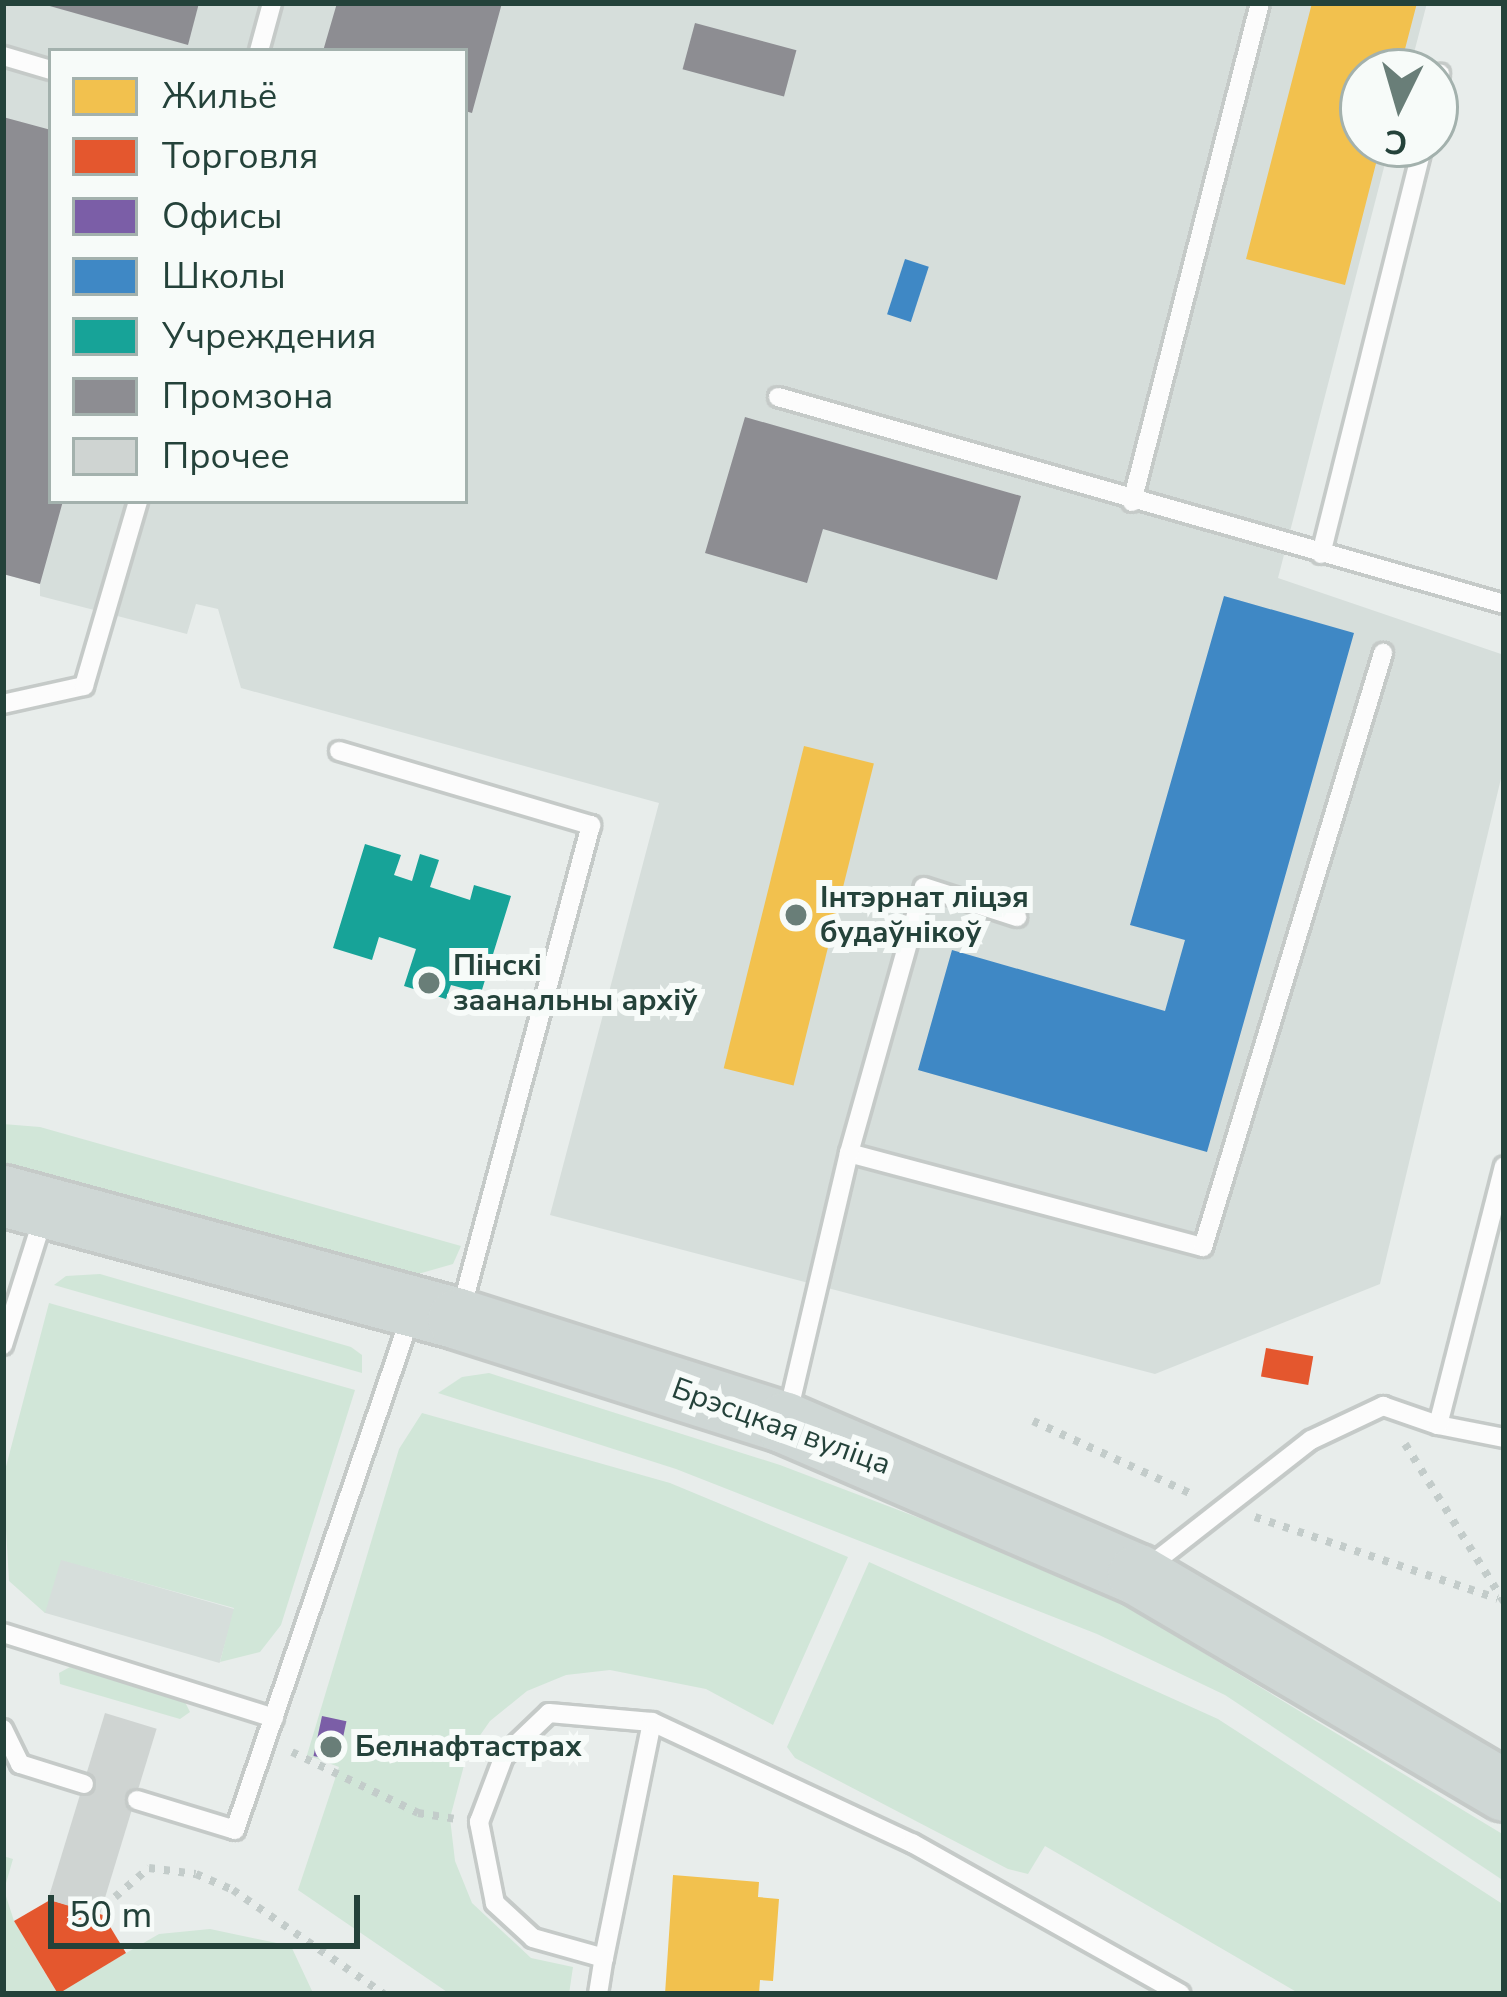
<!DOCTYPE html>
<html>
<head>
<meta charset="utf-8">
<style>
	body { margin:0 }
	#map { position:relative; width:1507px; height:1997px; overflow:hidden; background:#e8edeb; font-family:"Nunito Sans",sans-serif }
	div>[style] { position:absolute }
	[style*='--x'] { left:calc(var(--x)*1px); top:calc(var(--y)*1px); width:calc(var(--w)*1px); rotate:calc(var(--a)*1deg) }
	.built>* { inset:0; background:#d6dedb; transform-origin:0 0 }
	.green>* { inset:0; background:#d1e6d8 }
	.homes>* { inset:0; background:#f2c14e; transform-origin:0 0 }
	.shops>* { inset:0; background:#e4572e; transform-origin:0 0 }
	.offices>* { inset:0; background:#7b5ea7; transform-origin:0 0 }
	.schools>* { inset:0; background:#3f88c5; transform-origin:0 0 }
	.public>* { inset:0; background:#17a398 }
	.industry>* { inset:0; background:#8d8d92; transform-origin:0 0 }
	.building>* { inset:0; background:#cfd4d2; transform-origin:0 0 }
	.path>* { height:8px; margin-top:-4px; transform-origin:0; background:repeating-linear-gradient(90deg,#c3ccca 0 6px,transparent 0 15px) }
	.roads { filter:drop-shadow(3px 0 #c5cac8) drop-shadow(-3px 0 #c5cac8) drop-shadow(0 3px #c5cac8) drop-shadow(0 -3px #c5cac8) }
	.lane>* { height:18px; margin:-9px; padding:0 9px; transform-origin:9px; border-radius:9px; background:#fcfcfc }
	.primary>* { height:60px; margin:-30px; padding:0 30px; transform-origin:30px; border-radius:30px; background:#cfd7d5 }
	.dots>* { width:33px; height:33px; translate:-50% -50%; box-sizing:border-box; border:6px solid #f7fbf9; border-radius:50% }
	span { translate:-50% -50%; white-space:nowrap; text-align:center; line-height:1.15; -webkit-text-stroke:12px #f7fbf9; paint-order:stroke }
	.poi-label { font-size:30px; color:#24423a; font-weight:700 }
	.left { translate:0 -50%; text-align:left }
	.street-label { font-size:30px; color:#24423a }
	.frame { position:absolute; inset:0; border:6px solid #24423a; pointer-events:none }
	.legend { position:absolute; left:48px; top:48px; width:420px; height:456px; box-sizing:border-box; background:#f7fbf9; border:3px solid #a3b1ad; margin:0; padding:15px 21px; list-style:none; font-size:36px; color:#24423a }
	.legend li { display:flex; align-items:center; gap:24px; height:60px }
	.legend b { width:60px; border:3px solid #a3b1ad }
	.north { position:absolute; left:1339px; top:48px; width:120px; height:120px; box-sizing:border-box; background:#f7fbf9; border:3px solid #a3b1ad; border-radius:50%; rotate:185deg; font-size:33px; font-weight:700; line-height:48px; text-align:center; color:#24423a }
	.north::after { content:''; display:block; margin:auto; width:42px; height:54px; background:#697e78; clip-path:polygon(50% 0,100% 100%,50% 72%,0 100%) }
	.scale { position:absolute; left:48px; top:1895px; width:312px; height:54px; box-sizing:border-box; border:6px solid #24423a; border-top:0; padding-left:15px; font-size:36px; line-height:42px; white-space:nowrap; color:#24423a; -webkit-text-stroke:9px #f7fbf9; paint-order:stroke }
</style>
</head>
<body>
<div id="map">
	<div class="built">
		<div style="clip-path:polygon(evenodd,3px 3px,1427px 3px,1409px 72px,1363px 72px,1363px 144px,1390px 144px,1278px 578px,1504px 655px,1504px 766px,1380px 1284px,1155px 1374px,550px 1215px,659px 803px,241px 688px,218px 609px,196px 604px,187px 634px,40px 596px,40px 584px,3px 574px,3px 3px,51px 51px,465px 51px,465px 501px,51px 501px,51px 51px)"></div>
		<div style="left:60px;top:1559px;width:182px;height:56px;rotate:16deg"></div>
	</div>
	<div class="green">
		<div style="clip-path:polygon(3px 1124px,40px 1127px,461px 1246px,453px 1264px,411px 1276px,3px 1175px)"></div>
		<div style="clip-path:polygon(100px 1274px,351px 1347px,362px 1355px,362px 1373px,54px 1285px,66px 1276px)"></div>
		<div style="clip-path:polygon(49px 1303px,355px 1390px,281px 1625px,260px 1652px,220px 1662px,234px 1608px,61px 1560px,45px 1613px,9px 1581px,3px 1478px)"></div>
		<div style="clip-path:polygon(489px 1373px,780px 1465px,1085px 1581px,1504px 1835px,1504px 1881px,1225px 1695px,1097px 1634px,676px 1469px,438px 1393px,462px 1377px)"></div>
		<div style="clip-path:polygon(422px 1413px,670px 1483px,848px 1557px,773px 1725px,706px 1689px,610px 1670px,566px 1675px,527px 1691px,490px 1721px,467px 1754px,450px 1818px,455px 1861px,472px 1903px,531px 1958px,573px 1967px,569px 1994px,450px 1994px,298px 1890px,339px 1767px,307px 1755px,399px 1449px)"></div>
		<div style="clip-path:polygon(869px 1562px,1218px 1719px,1504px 1905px,1504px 1994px,1300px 1994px,1045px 1846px,1028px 1874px,1008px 1869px,795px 1758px,787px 1747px)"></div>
		<div style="clip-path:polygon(70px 1667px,184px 1700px,190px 1712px,180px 1719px,60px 1684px,59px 1673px)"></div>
		<div style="clip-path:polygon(3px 1856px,13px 1859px,4px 1890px,14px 1921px,57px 1993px,159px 1934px,210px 1929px,291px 1946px,313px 1993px,3px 1994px)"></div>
	</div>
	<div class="homes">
		<div style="clip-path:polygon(1312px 3px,1417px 3px,1399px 72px,1363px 72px,1363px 144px,1381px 144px,1345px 285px,1246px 259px)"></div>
		<div style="left:804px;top:746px;width:72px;height:332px;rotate:14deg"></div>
		<div style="clip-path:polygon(673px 1875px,759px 1882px,758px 1897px,779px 1899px,773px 1981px,760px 1980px,759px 1994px,665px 1994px)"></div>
	</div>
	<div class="shops">
		<div style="left:1266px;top:1348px;width:48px;height:29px;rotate:10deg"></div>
		<div style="clip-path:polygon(50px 1900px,103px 1915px,126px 1953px,58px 1994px,14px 1921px)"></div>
	</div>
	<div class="offices">
		<div style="left:322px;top:1716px;width:25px;height:41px;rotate:12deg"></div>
	</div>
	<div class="schools">
		<div style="left:905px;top:259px;width:25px;height:58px;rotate:18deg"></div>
		<div style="clip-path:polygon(1224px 596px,1354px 633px,1207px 1152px,918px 1070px,952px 950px,1165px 1011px,1185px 940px,1130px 925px)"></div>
	</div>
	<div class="public">
		<div style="clip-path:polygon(365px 844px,401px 855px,394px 875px,412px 881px,420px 854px,439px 860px,430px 887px,470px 900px,474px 885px,511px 896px,481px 993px,451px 985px,446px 999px,404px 986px,416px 949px,398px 943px,379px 937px,372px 960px,333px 948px)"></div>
	</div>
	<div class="industry">
		<div style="clip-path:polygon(39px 3px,199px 3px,188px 45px)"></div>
		<div style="clip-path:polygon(337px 3px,502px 3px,472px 113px,465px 111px,465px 51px,323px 51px)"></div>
		<div style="left:695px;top:23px;width:105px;height:48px;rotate:15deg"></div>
		<div style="clip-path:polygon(3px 117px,51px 130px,51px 501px,63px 501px,40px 584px,3px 574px)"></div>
		<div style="clip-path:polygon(745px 417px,1021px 496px,997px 580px,823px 529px,807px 583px,705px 553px)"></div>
	</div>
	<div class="building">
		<div style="left:105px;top:1713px;width:54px;height:195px;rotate:17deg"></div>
	</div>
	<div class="path">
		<div style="--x:1033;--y:1421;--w:179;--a:24.7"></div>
		<div style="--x:1405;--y:1444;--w:186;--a:57.9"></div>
		<div style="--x:1255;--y:1517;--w:256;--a:18.6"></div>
		<div style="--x:292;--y:1752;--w:140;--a:25.8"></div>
		<div style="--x:418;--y:1813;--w:36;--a:9"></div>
		<div style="--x:115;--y:1897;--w:45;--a:-40.5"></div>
		<div style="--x:149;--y:1868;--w:47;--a:7.3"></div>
		<div style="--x:196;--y:1874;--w:40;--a:23.4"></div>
		<div style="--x:233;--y:1890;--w:183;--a:34.6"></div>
	</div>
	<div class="roads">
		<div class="lane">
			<div style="--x:259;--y:51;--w:50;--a:-74.8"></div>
			<div style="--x:3;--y:56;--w:50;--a:16.3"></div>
			<div style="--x:1435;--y:96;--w:23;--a:-77"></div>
			<div style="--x:778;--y:397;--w:755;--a:15.91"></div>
			<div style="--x:1132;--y:502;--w:515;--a:-75.61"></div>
			<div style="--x:1321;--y:554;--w:422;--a:-76"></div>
			<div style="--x:3;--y:704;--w:83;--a:-12.5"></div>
			<div style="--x:84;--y:686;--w:193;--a:-73.7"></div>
			<div style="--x:339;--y:751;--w:263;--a:16.4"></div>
			<div style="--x:591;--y:825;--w:506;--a:105"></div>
			<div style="--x:849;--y:1153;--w:366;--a:14.9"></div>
			<div style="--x:1203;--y:1247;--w:621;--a:-73.14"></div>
			<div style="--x:3;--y:1345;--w:133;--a:-72.5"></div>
			<div style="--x:788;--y:1413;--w:267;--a:-76.8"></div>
			<div style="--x:849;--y:1153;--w:276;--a:-74.3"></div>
			<div style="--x:924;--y:887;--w:98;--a:17.9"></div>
			<div style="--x:1438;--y:1425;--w:67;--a:11.1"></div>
			<div style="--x:1147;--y:1568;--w:208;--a:-38"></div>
			<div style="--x:1311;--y:1440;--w:80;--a:-25.3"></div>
			<div style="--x:1383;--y:1406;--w:58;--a:19.1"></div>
			<div style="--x:1438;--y:1425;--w:267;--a:-75.7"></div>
			<div style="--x:3;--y:1633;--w:284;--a:17.4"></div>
			<div style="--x:652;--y:1722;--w:241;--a:101.5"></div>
			<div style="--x:604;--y:1958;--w:74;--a:-164.3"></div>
			<div style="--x:533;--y:1938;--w:52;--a:-137.4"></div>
			<div style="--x:495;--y:1903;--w:83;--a:-101.2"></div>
			<div style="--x:479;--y:1822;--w:71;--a:-69.3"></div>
			<div style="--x:504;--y:1756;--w:62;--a:-43.7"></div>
			<div style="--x:549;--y:1713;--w:103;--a:5"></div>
			<div style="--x:652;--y:1722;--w:287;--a:25"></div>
			<div style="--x:912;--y:1843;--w:308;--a:29.3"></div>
			<div style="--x:3;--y:1729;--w:39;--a:64"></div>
			<div style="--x:20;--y:1764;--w:67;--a:17.4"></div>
			<div style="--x:137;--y:1800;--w:102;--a:17"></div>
			<div style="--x:235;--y:1830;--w:547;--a:-71.13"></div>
			<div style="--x:598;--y:1994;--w:36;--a:-81"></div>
		</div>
		<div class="primary">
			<div style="--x:3;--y:1196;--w:471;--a:15.1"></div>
			<div style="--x:458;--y:1319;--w:343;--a:17.6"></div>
			<div style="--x:785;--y:1423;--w:384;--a:23.3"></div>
			<div style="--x:1138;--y:1575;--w:425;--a:30.5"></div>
		</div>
	</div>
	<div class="dots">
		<div style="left:796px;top:915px;background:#697e78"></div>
		<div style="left:429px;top:983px;background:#697e78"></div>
		<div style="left:331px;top:1747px;background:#697e78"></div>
	</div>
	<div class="poi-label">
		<span class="left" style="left:820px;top:915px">Інтэрнат ліцэя<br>будаўнікоў</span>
		<span class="left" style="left:453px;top:983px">Пінскі<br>заанальны архіў</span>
		<span class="left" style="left:355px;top:1747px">Белнафтастрах</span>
	</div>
	<div class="street-label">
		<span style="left:781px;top:1427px;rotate:20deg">Брэсцкая вуліца</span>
	</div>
	<div class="frame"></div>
	<ul class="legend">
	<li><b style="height:33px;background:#f2c14e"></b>Жильё</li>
	<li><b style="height:33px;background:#e4572e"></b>Торговля</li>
	<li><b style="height:33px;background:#7b5ea7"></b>Офисы</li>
	<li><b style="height:33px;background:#3f88c5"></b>Школы</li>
	<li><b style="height:33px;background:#17a398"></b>Учреждения</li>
	<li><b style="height:33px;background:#8d8d92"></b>Промзона</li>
	<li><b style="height:33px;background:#cfd4d2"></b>Прочее</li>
	</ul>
	<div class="north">С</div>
	<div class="scale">50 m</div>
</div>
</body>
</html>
